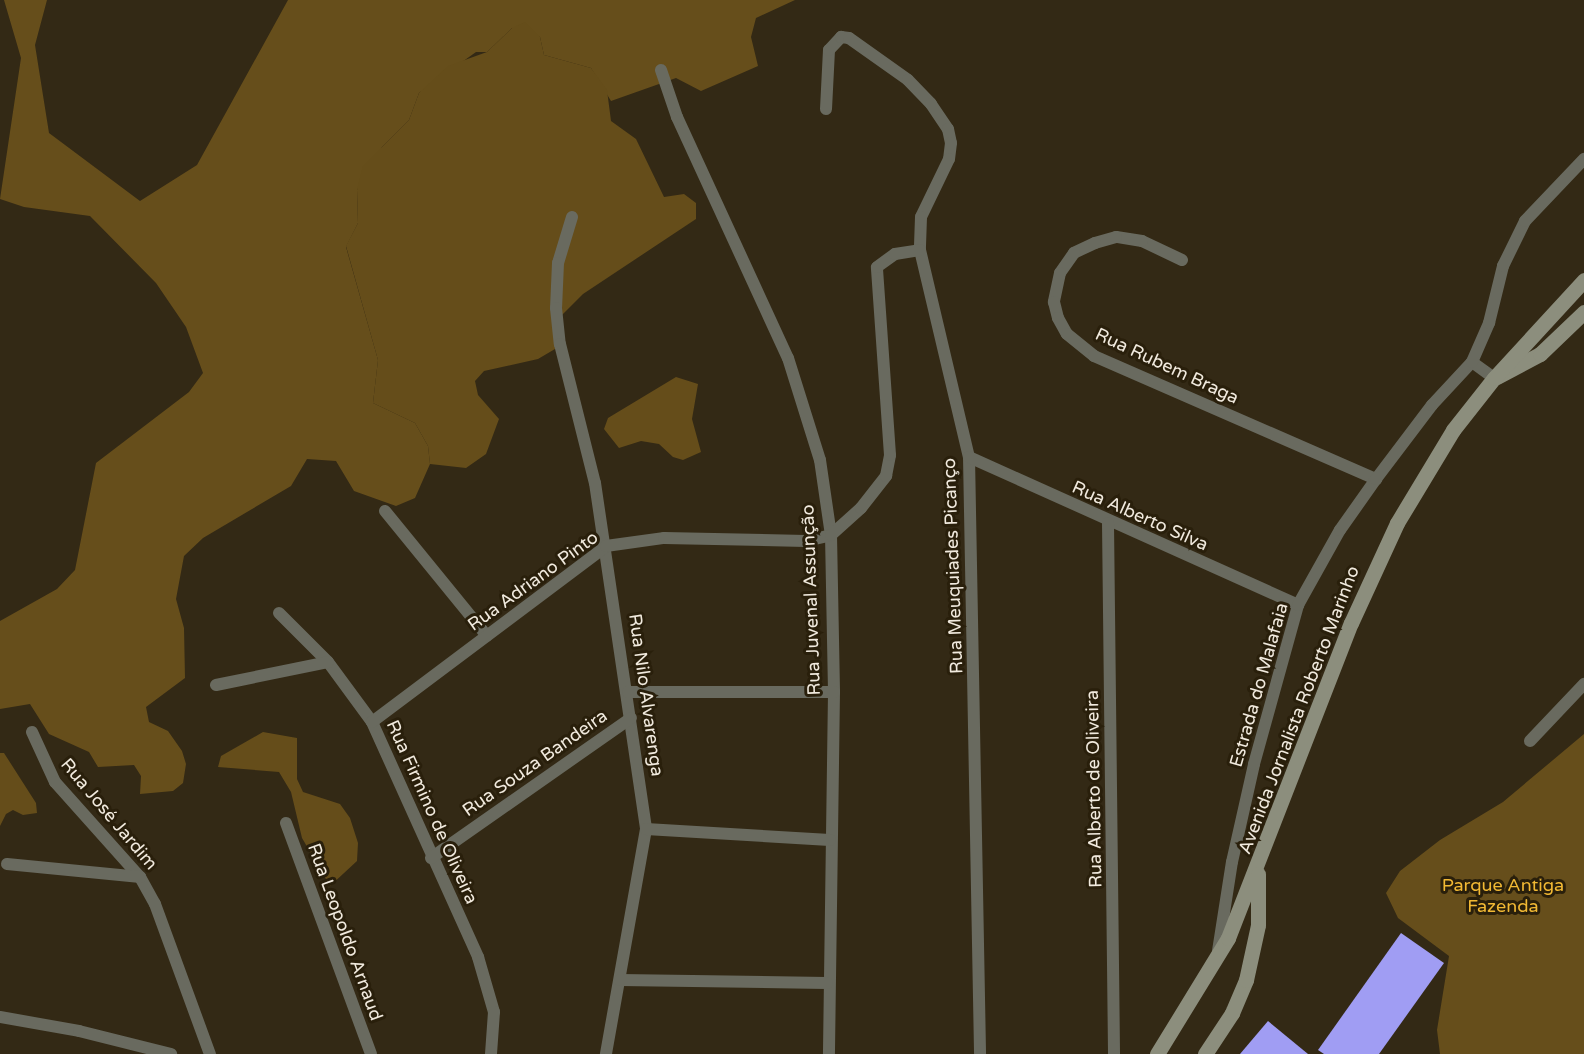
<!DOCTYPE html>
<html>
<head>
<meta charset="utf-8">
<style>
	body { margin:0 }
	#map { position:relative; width:1584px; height:1054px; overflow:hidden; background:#332915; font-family:"Varela Round",sans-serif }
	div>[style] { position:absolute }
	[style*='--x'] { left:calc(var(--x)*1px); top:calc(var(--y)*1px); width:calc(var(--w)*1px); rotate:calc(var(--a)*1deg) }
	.green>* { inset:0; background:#664e1b }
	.forest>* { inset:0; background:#654d1a }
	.building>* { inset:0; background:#a09df3 }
	.street>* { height:12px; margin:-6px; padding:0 6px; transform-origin:6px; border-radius:6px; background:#696a5f }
	.secondary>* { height:15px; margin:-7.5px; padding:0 7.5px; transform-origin:7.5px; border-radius:7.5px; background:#8c8e7d }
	span { translate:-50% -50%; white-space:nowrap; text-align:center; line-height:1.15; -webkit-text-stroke:6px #291f0b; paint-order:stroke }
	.street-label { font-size:18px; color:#f1eade }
	.park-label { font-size:18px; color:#f2b934 }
</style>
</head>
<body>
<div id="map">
	<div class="green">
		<div style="clip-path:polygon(4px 0,47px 0,35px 45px,49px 133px,140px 201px,197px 165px,288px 0,795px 0,756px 18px,751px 37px,758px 66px,701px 91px,676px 78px,611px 101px,591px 68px,544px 55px,540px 37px,512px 28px,487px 52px,476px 52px,419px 93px,409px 120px,382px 147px,357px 190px,358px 223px,346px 247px,378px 360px,373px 403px,415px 423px,428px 446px,430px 464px,415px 498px,396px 506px,354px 491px,336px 461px,307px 459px,291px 486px,203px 538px,184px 556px,176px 599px,184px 628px,185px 678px,146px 707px,149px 722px,168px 731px,182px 751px,186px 764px,183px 783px,173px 791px,140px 794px,141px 776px,134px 765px,98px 767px,89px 752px,49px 734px,30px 704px,0 709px,0 621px,57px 589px,75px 570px,96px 463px,189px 392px,203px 373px,186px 327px,156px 283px,90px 216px,24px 207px,0 199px,21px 58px)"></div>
		<div style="clip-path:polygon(1584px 734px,1584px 1054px,1440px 1054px,1437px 1030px,1449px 956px,1398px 918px,1386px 893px,1400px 871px,1440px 840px,1503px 802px)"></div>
	</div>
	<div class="forest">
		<div style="clip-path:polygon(525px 22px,540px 37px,544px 55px,591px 68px,607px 90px,611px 121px,636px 139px,664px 197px,684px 194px,696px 203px,696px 219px,583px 294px,556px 321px,555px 349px,538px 359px,484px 371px,475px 381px,478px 395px,499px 419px,486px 454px,466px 468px,430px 464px,428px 446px,415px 423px,373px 403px,378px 360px,346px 246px,358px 223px,357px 190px,363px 166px,409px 120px,419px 93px,448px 66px,487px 52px,512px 28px)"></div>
		<div style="clip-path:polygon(676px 377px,698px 384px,692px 419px,701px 452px,683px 460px,673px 457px,659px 444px,641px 441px,619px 448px,604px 429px,608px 418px)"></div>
		<div style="clip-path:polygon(263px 732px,297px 738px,297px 779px,303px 792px,340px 804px,350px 818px,358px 843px,357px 861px,330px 886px,302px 838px,291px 792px,279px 772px,218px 767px,221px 756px)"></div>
		<div style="clip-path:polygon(0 753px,4px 753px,36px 803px,37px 813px,23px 815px,13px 810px,6px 814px,0 826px)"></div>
	</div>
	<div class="building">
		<div style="clip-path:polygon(1401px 933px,1444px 963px,1379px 1054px,1324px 1054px,1318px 1050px)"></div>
		<div style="clip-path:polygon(1268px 1021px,1308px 1054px,1240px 1054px)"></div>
	</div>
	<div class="street">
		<div style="--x:661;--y:70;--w:50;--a:71.2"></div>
		<div style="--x:677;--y:117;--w:265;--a:65.3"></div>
		<div style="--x:788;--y:358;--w:107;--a:72.6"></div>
		<div style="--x:820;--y:460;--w:76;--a:81.7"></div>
		<div style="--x:831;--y:535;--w:157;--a:88.9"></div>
		<div style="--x:834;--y:692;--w:362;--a:90.8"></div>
		<div style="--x:826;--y:109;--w:59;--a:-87.1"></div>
		<div style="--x:829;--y:50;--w:18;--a:-47"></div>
		<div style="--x:841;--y:37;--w:8;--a:7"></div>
		<div style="--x:849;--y:38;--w:72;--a:35.4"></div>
		<div style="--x:908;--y:80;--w:33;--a:46"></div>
		<div style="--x:931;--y:104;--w:30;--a:56"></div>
		<div style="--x:948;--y:129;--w:14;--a:78"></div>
		<div style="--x:951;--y:143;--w:16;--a:97"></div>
		<div style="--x:949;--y:159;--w:64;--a:115.8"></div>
		<div style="--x:921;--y:217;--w:33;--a:92"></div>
		<div style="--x:920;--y:250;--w:213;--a:76.7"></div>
		<div style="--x:969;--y:457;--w:597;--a:88.94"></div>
		<div style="--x:572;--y:217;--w:48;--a:106.9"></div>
		<div style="--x:558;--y:263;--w:45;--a:92.5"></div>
		<div style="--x:556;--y:308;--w:36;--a:84"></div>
		<div style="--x:560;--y:344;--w:143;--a:75.9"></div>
		<div style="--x:595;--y:483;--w:350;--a:81.6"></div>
		<div style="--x:646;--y:829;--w:229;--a:100.1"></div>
		<div style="--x:1182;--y:260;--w:44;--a:-154.6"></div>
		<div style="--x:1142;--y:241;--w:26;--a:-171"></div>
		<div style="--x:1116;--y:237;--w:22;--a:164"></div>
		<div style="--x:1095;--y:243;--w:23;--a:155"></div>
		<div style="--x:1074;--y:253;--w:24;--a:125"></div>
		<div style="--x:1060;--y:273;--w:30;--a:102"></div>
		<div style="--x:1054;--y:302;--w:16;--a:76"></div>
		<div style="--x:1058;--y:318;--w:18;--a:61"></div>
		<div style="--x:1067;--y:334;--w:35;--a:39"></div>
		<div style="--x:1094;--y:356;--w:308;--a:23.6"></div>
		<div style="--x:1472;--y:362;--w:27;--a:36"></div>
		<div style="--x:969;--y:457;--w:361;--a:24.2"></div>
		<div style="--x:385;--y:511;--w:161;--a:50.8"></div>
		<div style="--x:1108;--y:523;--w:531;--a:89.35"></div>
		<div style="--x:279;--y:613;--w:69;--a:45"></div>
		<div style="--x:328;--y:662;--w:74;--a:53.7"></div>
		<div style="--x:372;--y:722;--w:258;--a:65.7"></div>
		<div style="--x:478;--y:957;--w:57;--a:73.8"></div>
		<div style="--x:494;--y:1012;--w:42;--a:94.1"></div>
		<div style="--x:216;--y:685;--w:114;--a:-11.6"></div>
		<div style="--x:628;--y:692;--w:206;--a:0"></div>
		<div style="--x:372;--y:722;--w:293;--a:-36.9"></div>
		<div style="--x:606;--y:546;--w:59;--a:-7.9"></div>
		<div style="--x:664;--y:538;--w:142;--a:1.2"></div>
		<div style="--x:806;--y:541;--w:26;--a:-13"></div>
		<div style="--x:831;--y:535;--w:40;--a:-42"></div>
		<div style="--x:861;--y:508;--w:41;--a:-52"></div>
		<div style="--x:886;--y:476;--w:21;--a:-79"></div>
		<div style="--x:890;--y:455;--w:188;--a:-94"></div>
		<div style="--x:877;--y:267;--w:22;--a:-36"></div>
		<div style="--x:895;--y:254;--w:25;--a:-9"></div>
		<div style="--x:32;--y:732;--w:55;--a:65.3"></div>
		<div style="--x:55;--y:782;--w:127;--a:48.2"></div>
		<div style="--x:140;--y:877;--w:31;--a:61"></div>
		<div style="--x:155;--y:904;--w:160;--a:69.9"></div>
		<div style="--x:1530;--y:741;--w:79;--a:-46.5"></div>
		<div style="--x:286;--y:823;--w:246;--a:69.8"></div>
		<div style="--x:646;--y:829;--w:184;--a:3.4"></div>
		<div style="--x:431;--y:858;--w:244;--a:-35"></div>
		<div style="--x:7;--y:864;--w:134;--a:5.6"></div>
		<div style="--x:1218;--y:951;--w:90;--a:-81.1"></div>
		<div style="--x:1232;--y:862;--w:100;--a:-77.3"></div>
		<div style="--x:1254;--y:764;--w:165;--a:-74.5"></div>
		<div style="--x:1298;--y:605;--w:86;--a:-60.8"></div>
		<div style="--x:1340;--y:530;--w:62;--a:-54.8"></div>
		<div style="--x:1376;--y:479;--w:93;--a:-52.9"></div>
		<div style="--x:1432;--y:405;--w:59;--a:-47.1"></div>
		<div style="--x:1472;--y:362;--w:43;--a:-66.4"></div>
		<div style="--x:1489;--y:323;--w:59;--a:-76.2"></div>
		<div style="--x:1503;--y:266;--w:50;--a:-63.9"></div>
		<div style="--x:1525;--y:221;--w:86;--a:-46.4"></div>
		<div style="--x:620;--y:980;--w:207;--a:0.8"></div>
		<div style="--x:0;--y:1017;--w:80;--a:10"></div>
		<div style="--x:79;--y:1031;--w:95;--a:14"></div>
	</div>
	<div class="secondary">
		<div style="--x:1497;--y:377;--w:49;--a:-28.1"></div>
		<div style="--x:1540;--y:354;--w:61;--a:-43.7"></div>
		<div style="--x:1157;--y:1054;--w:136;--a:-58.5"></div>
		<div style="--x:1228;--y:938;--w:338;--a:-68.7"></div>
		<div style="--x:1351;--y:623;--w:110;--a:-65.3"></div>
		<div style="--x:1397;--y:523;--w:109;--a:-58.9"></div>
		<div style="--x:1453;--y:430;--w:66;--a:-51.7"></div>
		<div style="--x:1494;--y:378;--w:133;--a:-47.4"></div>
		<div style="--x:1205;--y:1054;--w:49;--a:-56.6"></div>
		<div style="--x:1232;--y:1013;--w:36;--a:-67"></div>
		<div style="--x:1246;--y:980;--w:56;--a:-77.7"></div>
		<div style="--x:1258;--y:925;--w:51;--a:-90"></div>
	</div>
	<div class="street-label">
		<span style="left:1167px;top:366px;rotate:25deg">Rua Rubem Braga</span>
		<span style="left:1140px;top:516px;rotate:24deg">Rua Alberto Silva</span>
		<span style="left:953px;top:566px;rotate:-92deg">Rua Meuquiades Picanço</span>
		<span style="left:533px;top:581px;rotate:-36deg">Rua Adriano Pinto</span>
		<span style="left:811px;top:600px;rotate:-92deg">Rua Juvenal Assunção</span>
		<span style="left:1259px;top:685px;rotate:-74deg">Estrada do Malafaia</span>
		<span style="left:646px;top:695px;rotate:82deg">Rua Nilo Alvarenga</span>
		<span style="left:1299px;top:710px;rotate:-69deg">Avenida Jornalista Roberto Marinho</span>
		<span style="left:535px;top:763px;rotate:-35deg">Rua Souza Bandeira</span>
		<span style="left:1094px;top:789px;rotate:-91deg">Rua Alberto de Oliveira</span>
		<span style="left:432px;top:812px;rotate:66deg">Rua Firmino de Oliveira</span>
		<span style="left:109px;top:814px;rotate:50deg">Rua José Jardim</span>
		<span style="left:345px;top:932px;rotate:70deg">Rua Leopoldo Arnaud</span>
	</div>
	<div class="park-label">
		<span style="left:1503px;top:896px">Parque Antiga<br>Fazenda</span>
	</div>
</div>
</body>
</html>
